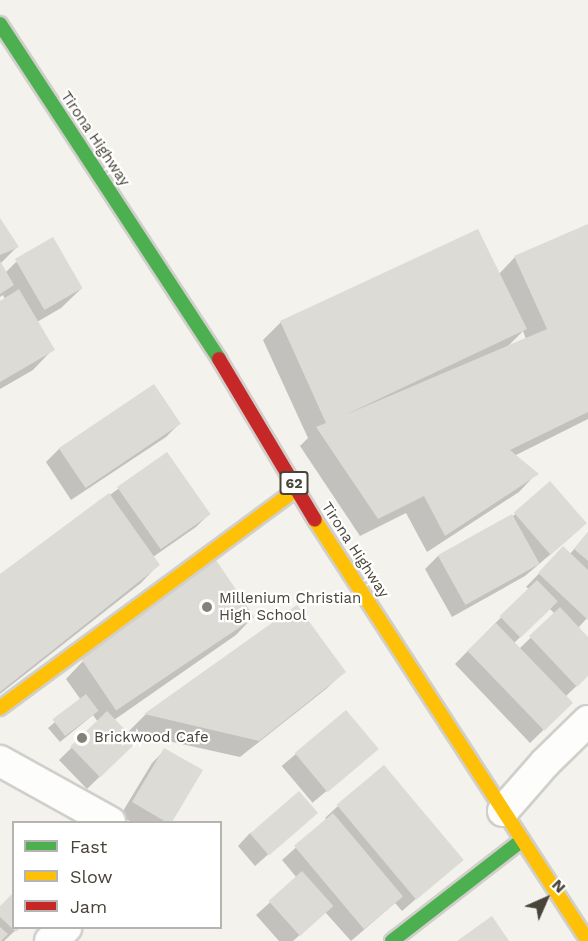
<!DOCTYPE html>
<html>
<head>
<meta charset="utf-8">
<style>
	body { margin:0 }
	#map { position:relative; width:588px; height:941px; overflow:hidden; background:#f3f2ed; font-family:"Work Sans",sans-serif }
	div>[style] { position:absolute }
	[style*='--x'] { left:calc(var(--x)*1px); top:calc(var(--y)*1px); width:calc(var(--w)*1px); rotate:calc(var(--a)*1deg) }
	.shadow>* { inset:0; background:#0003; transform-origin:0 0 }
	.building>* { inset:0; background:#dcdbd6; transform-origin:0 0 }
	.roads { filter:drop-shadow(2px 0 #d1cfcb) drop-shadow(-2px 0 #d1cfcb) drop-shadow(0 2px #d1cfcb) drop-shadow(0 -2px #d1cfcb) }
	.street>* { height:30px; margin:-15px; padding:0 15px; transform-origin:15px; border-radius:15px; background:#fdfdfc }
	.fast>* { height:14px; margin:-7px; padding:0 7px; transform-origin:7px; border-radius:7px; background:#4caf50 }
	.slow>* { height:14px; margin:-7px; padding:0 7px; transform-origin:7px; border-radius:7px; background:#ffc107 }
	.jam>* { height:14px; margin:-7px; padding:0 7px; transform-origin:7px; border-radius:7px; background:#c62828 }
	.dots>* { width:16px; height:16px; translate:-50% -50%; box-sizing:border-box; border:3px solid #fff; border-radius:50% }
	span { translate:-50% -50%; white-space:nowrap; text-align:center; line-height:1.15; -webkit-text-stroke:4.5px #fff; paint-order:stroke }
	.shield-label span { padding:2px 4px; background:#fff; border:2px solid; border-radius:4px; -webkit-text-stroke-width:0 }
	.shield-label { font-size:14px; color:#494439; font-weight:700 }
	.street-label { font-size:15px; color:#494439 }
	.poi-label { font-size:15px; color:#494439 }
	.left { translate:0 -50%; text-align:left }
	.legend { position:absolute; left:12px; top:821px; width:210px; height:108px; box-sizing:border-box; background:#fff; border:2px solid #b6b4b0; margin:0; padding:8px 10px; list-style:none; font-size:18px; color:#494439 }
	.legend li { display:flex; align-items:center; gap:12px; height:30px }
	.legend b { width:30px; border:2px solid #b6b4b0 }
	.north { position:absolute; left:516px; top:869px; width:60px; height:60px; -webkit-text-stroke:4px #fff; paint-order:stroke; rotate:45deg; font-size:16px; font-weight:700; line-height:24px; text-align:center; color:#494439 }
	.north::after { content:''; display:block; margin:auto; width:21px; height:27px; background:#494439; clip-path:polygon(50% 0,100% 100%,50% 72%,0 100%) }
</style>
</head>
<body>
<div id="map">
	<div class="shadow">
		<div style="clip-path:polygon(0 221px,17px 247px,0 264px)"></div>
		<div style="clip-path:polygon(evenodd,588px 225px,588px 419px,514px 456px,536px 474px,519px 492px,427px 552px,406px 513px,360px 536px,300px 446px,308px 438px,263px 340px,281px 322px,499px 274px,515px 257px,588px 225px,523px 331px,526px 339px,507px 347px,523px 331px)"></div>
		<div style="clip-path:polygon(16px 262px,82px 288px,61px 308px,37px 322px,53px 349px,33px 370px,0 389px,0 302px,5px 299px,3px 295px,0 297px,0 264px,5px 273px)"></div>
		<div style="clip-path:polygon(179px 424px,166px 437px,71px 500px,46px 462px,59px 449px)"></div>
		<div style="clip-path:polygon(166px 454px,209px 514px,196px 527px,153px 557px,158px 565px,141px 583px,0 694px,0 575px)"></div>
		<div style="clip-path:polygon(550px 483px,572px 536px,525px 576px,452px 617px,425px 569px,438px 556px,512px 517px)"></div>
		<div style="clip-path:polygon(evenodd,588px 532px,588px 617px,578px 628px,588px 639px,588px 675px,565px 697px,571px 703px,530px 743px,455px 664px,529px 589px,526px 587px,551px 561px,570px 554px,588px 532px,550px 609px,555px 614px,519px 649px,514px 643px,550px 609px)"></div>
		<div style="clip-path:polygon(296px 607px,344px 672px,326px 689px,240px 757px,128px 732px,145px 715px)"></div>
		<div style="clip-path:polygon(253px 617px,236px 635px,114px 720px,135px 742px,87px 789px,59px 760px,98px 722px,93px 715px,60px 742px,48px 728px,81px 700px,66px 679px,83px 661px)"></div>
		<div style="left:346px;top:712px;width:48px;height:84px;rotate:50deg"></div>
		<div style="clip-path:polygon(165px 750px,201px 771px,171px 822px,132px 822px,120px 816px,152px 763px)"></div>
		<div style="clip-path:polygon(338px 806px,461px 860px,402px 911px,395px 903px,351px 941px,325px 912px,293px 941px,279px 941px,256px 915px,297px 878px,282px 860px,327px 820px,325px 818px)"></div>
		<div style="clip-path:polygon(315px 813px,255px 866px,238px 846px,250px 833px)"></div>
		<div style="clip-path:polygon(0 907px,14px 928px,18px 928px,4px 941px,0 941px)"></div>
	</div>
	<div class="building">
		<div style="clip-path:polygon(0 218px,19px 247px,0 255px)"></div>
		<div style="clip-path:polygon(588px 224px,588px 412px,510px 450px,539px 474px,445px 536px,424px 496px,378px 519px,316px 427px,326px 423px,280px 321px,478px 229px,527px 329px,345px 415px,547px 329px,514px 256px)"></div>
		<div style="left:53px;top:237px;width:59px;height:44px;rotate:60deg"></div>
		<div style="clip-path:polygon(0 261px,14px 285px,0 294px)"></div>
		<div style="clip-path:polygon(19px 289px,55px 350px,0 382px,0 301px)"></div>
		<div style="left:154px;top:384px;width:48px;height:115px;rotate:56deg"></div>
		<div style="left:167px;top:452px;width:76px;height:61px;rotate:55deg"></div>
		<div style="left:550px;top:481px;width:56px;height:48px;rotate:49deg"></div>
		<div style="clip-path:polygon(109px 493px,160px 565px,0 692px,0 574px)"></div>
		<div style="left:512px;top:514px;width:57px;height:85px;rotate:61deg"></div>
		<div style="clip-path:polygon(588px 532px,588px 561px,574px 549px)"></div>
		<div style="clip-path:polygon(563px 546px,588px 570px,588px 620px,538px 573px)"></div>
		<div style="left:216px;top:560px;width:69px;height:167px;rotate:56deg"></div>
		<div style="left:537px;top:580px;width:30px;height:52px;rotate:46deg"></div>
		<div style="clip-path:polygon(297px 605px,346px 672px,259px 741px,144px 714px)"></div>
		<div style="clip-path:polygon(560px 607px,588px 637px,588px 676px,577px 687px,529px 636px)"></div>
		<div style="left:496px;top:623px;width:111px;height:40px;rotate:46deg"></div>
		<div style="left:86px;top:694px;width:21px;height:42px;rotate:53deg"></div>
		<div style="left:346px;top:710px;width:51px;height:67px;rotate:50deg"></div>
		<div style="left:107px;top:711px;width:43px;height:51px;rotate:46deg"></div>
		<div style="clip-path:polygon(164px 748px,203px 770px,172px 822px,166px 822px,132px 802px)"></div>
		<div style="left:384px;top:765px;width:124px;height:62px;rotate:50deg"></div>
		<div style="left:299px;top:791px;width:29px;height:65px;rotate:49deg"></div>
		<div style="left:333px;top:813px;width:109px;height:51px;rotate:50deg"></div>
		<div style="left:302px;top:871px;width:47px;height:45px;rotate:48deg"></div>
		<div style="clip-path:polygon(14px 892px,14px 928px,20px 928px,16px 932px,0 917px,0 906px)"></div>
		<div style="clip-path:polygon(492px 916px,509px 941px,457px 941px)"></div>
		<div style="clip-path:polygon(0 927px,8px 934px,1px 941px,0 941px)"></div>
	</div>
	<div class="roads">
		<div class="street">
			<div style="--x:0;--y:761;--w:126;--a:29"></div>
			<div style="--x:503;--y:811;--w:64;--a:-48.8"></div>
			<div style="--x:545;--y:763;--w:60;--a:-44.3"></div>
			<div style="--x:50;--y:941;--w:21;--a:-39"></div>
		</div>
		<div class="fast">
			<div style="--x:0;--y:24;--w:400;--a:56.8"></div>
			<div style="--x:392;--y:941;--w:165;--a:-37.8"></div>
		</div>
		<div class="slow">
			<div style="--x:315;--y:520;--w:502;--a:57.04"></div>
			<div style="--x:0;--y:708;--w:368;--a:-36.4"></div>
		</div>
		<div class="jam">
			<div style="--x:219;--y:359;--w:187;--a:59.2"></div>
		</div>
	</div>
	<div class="dots">
		<div style="left:207px;top:607px;background:#848178"></div>
		<div style="left:82px;top:738px;background:#848178"></div>
	</div>
	<div class="shield-label">
		<span style="left:294px;top:483px">62</span>
	</div>
	<div class="street-label">
		<span style="left:95px;top:139px;rotate:56deg">Tirona Highway</span>
		<span style="left:355px;top:550px;rotate:57deg">Tirona Highway</span>
	</div>
	<div class="poi-label">
		<span class="left" style="left:219px;top:607px">Millenium Christian<br>High School</span>
		<span class="left" style="left:94px;top:738px">Brickwood Cafe</span>
	</div>
	<ul class="legend">
	<li><b style="height:8px;background:#4caf50"></b>Fast</li>
	<li><b style="height:8px;background:#ffc107"></b>Slow</li>
	<li><b style="height:8px;background:#c62828"></b>Jam</li>
	</ul>
	<div class="north">N</div>
</div>
</body>
</html>
